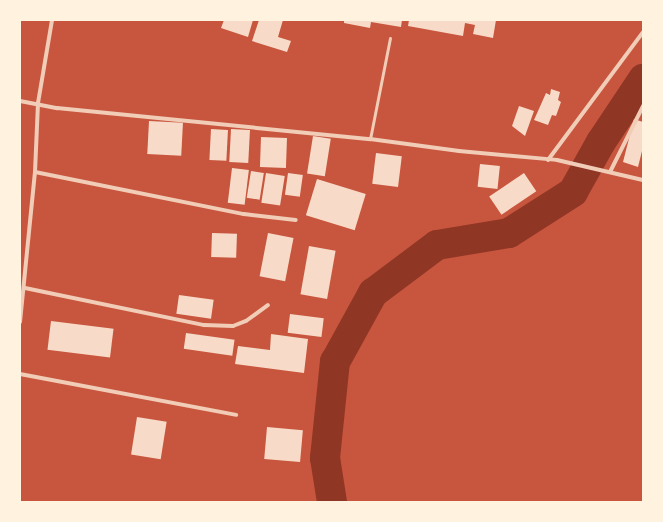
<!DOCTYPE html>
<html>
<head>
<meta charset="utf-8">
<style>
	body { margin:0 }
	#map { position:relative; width:663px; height:522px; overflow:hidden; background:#c8553d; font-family:"Roboto Condensed",sans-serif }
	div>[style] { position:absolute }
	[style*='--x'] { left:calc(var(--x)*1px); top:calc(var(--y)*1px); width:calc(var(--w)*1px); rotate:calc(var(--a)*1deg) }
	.river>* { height:30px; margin:-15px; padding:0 15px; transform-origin:15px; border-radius:15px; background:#8f3625 }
	.building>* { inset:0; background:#f7dbc8; transform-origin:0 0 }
	.service>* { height:3px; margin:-1.5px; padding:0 1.5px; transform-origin:1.5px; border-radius:1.5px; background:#f1ccb7 }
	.minor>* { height:4px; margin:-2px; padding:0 2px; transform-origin:2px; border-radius:2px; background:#f1ccb7 }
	span { translate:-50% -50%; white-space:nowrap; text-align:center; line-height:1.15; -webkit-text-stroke:3px #fff3e0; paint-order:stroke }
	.frame { position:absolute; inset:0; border:21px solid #fff3e0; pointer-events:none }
</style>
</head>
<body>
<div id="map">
	<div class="river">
		<div style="--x:332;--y:502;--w:45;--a:-99"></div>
		<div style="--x:325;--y:458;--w:97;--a:-84.1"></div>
		<div style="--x:335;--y:362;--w:79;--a:-61.2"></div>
		<div style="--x:373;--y:293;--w:80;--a:-36.9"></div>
		<div style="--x:437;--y:245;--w:73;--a:-9.5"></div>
		<div style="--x:509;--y:233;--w:76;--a:-32.6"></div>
		<div style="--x:573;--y:192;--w:57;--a:-60.8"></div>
		<div style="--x:601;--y:142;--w:76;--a:-56.3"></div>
	</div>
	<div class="building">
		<div style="clip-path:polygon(224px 20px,253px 20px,248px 37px,221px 28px)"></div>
		<div style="clip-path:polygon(259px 20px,283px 20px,278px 37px,291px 41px,287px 52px,252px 41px)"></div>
		<div style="clip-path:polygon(344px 20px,402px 20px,401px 27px,371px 22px,370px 28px,344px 23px)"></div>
		<div style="clip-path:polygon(409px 20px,496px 20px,493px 38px,473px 34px,475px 25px,465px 23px,463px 36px,408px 26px)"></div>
		<div style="clip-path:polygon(551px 89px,560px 92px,558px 100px,561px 102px,556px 116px,552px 115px,548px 125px,534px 120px,546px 93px,550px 95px)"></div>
		<div style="clip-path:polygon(519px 106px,534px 111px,525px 136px,512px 126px)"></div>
		<div style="clip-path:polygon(634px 119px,643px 122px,643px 147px,638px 167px,623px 162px)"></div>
		<div style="left:149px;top:121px;width:34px;height:33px;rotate:3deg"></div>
		<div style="left:211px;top:129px;width:17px;height:31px;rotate:3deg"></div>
		<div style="left:231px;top:129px;width:19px;height:33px;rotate:3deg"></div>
		<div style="left:313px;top:136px;width:18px;height:38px;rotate:9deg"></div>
		<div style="left:261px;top:137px;width:26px;height:30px;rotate:2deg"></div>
		<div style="left:376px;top:153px;width:26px;height:31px;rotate:7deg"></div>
		<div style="left:480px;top:164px;width:20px;height:23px;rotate:6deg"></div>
		<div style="left:232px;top:168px;width:17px;height:35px;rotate:7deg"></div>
		<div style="left:251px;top:171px;width:13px;height:27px;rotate:9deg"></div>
		<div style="left:266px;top:173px;width:19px;height:30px;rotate:9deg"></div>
		<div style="left:288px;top:173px;width:15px;height:22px;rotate:8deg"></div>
		<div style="left:524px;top:173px;width:22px;height:42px;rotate:56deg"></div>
		<div style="left:317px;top:179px;width:51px;height:38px;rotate:17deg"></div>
		<div style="left:212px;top:233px;width:25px;height:24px;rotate:2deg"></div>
		<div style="left:268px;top:233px;width:26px;height:44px;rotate:11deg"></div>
		<div style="left:309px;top:246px;width:27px;height:49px;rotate:10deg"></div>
		<div style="left:179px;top:295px;width:35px;height:19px;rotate:8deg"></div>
		<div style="left:290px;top:314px;width:34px;height:19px;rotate:7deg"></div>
		<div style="left:51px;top:321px;width:63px;height:29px;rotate:7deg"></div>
		<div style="left:186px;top:333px;width:49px;height:16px;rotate:8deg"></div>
		<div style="clip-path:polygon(271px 334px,308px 339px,304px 373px,235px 364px,238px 346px,270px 350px)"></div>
		<div style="left:137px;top:417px;width:30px;height:38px;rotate:9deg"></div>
		<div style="left:267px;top:427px;width:36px;height:32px;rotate:5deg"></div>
	</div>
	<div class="service">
		<div style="--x:370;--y:139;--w:103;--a:-78.8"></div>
	</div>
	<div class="minor">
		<div style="--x:20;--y:101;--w:38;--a:11"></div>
		<div style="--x:57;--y:108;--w:315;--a:5.7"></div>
		<div style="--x:370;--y:139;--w:90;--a:7.7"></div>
		<div style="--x:459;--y:151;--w:98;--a:5.2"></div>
		<div style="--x:557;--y:160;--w:88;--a:13.1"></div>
		<div style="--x:548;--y:160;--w:159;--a:-53.4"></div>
		<div style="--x:35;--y:172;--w:213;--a:11.4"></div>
		<div style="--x:244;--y:214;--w:52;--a:6.6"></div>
		<div style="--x:610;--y:172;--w:74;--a:-63.4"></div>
		<div style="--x:25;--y:288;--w:183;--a:11.7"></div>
		<div style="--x:204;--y:325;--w:29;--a:2"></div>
		<div style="--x:233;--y:326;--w:14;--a:-21"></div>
		<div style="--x:246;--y:321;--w:27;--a:-36"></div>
		<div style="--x:20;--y:322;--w:151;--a:-84.3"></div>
		<div style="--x:35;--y:172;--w:69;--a:-87.5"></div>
		<div style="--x:38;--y:103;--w:84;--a:-80.4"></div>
		<div style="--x:20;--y:374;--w:220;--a:10.7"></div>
	</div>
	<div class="frame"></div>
</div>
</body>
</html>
